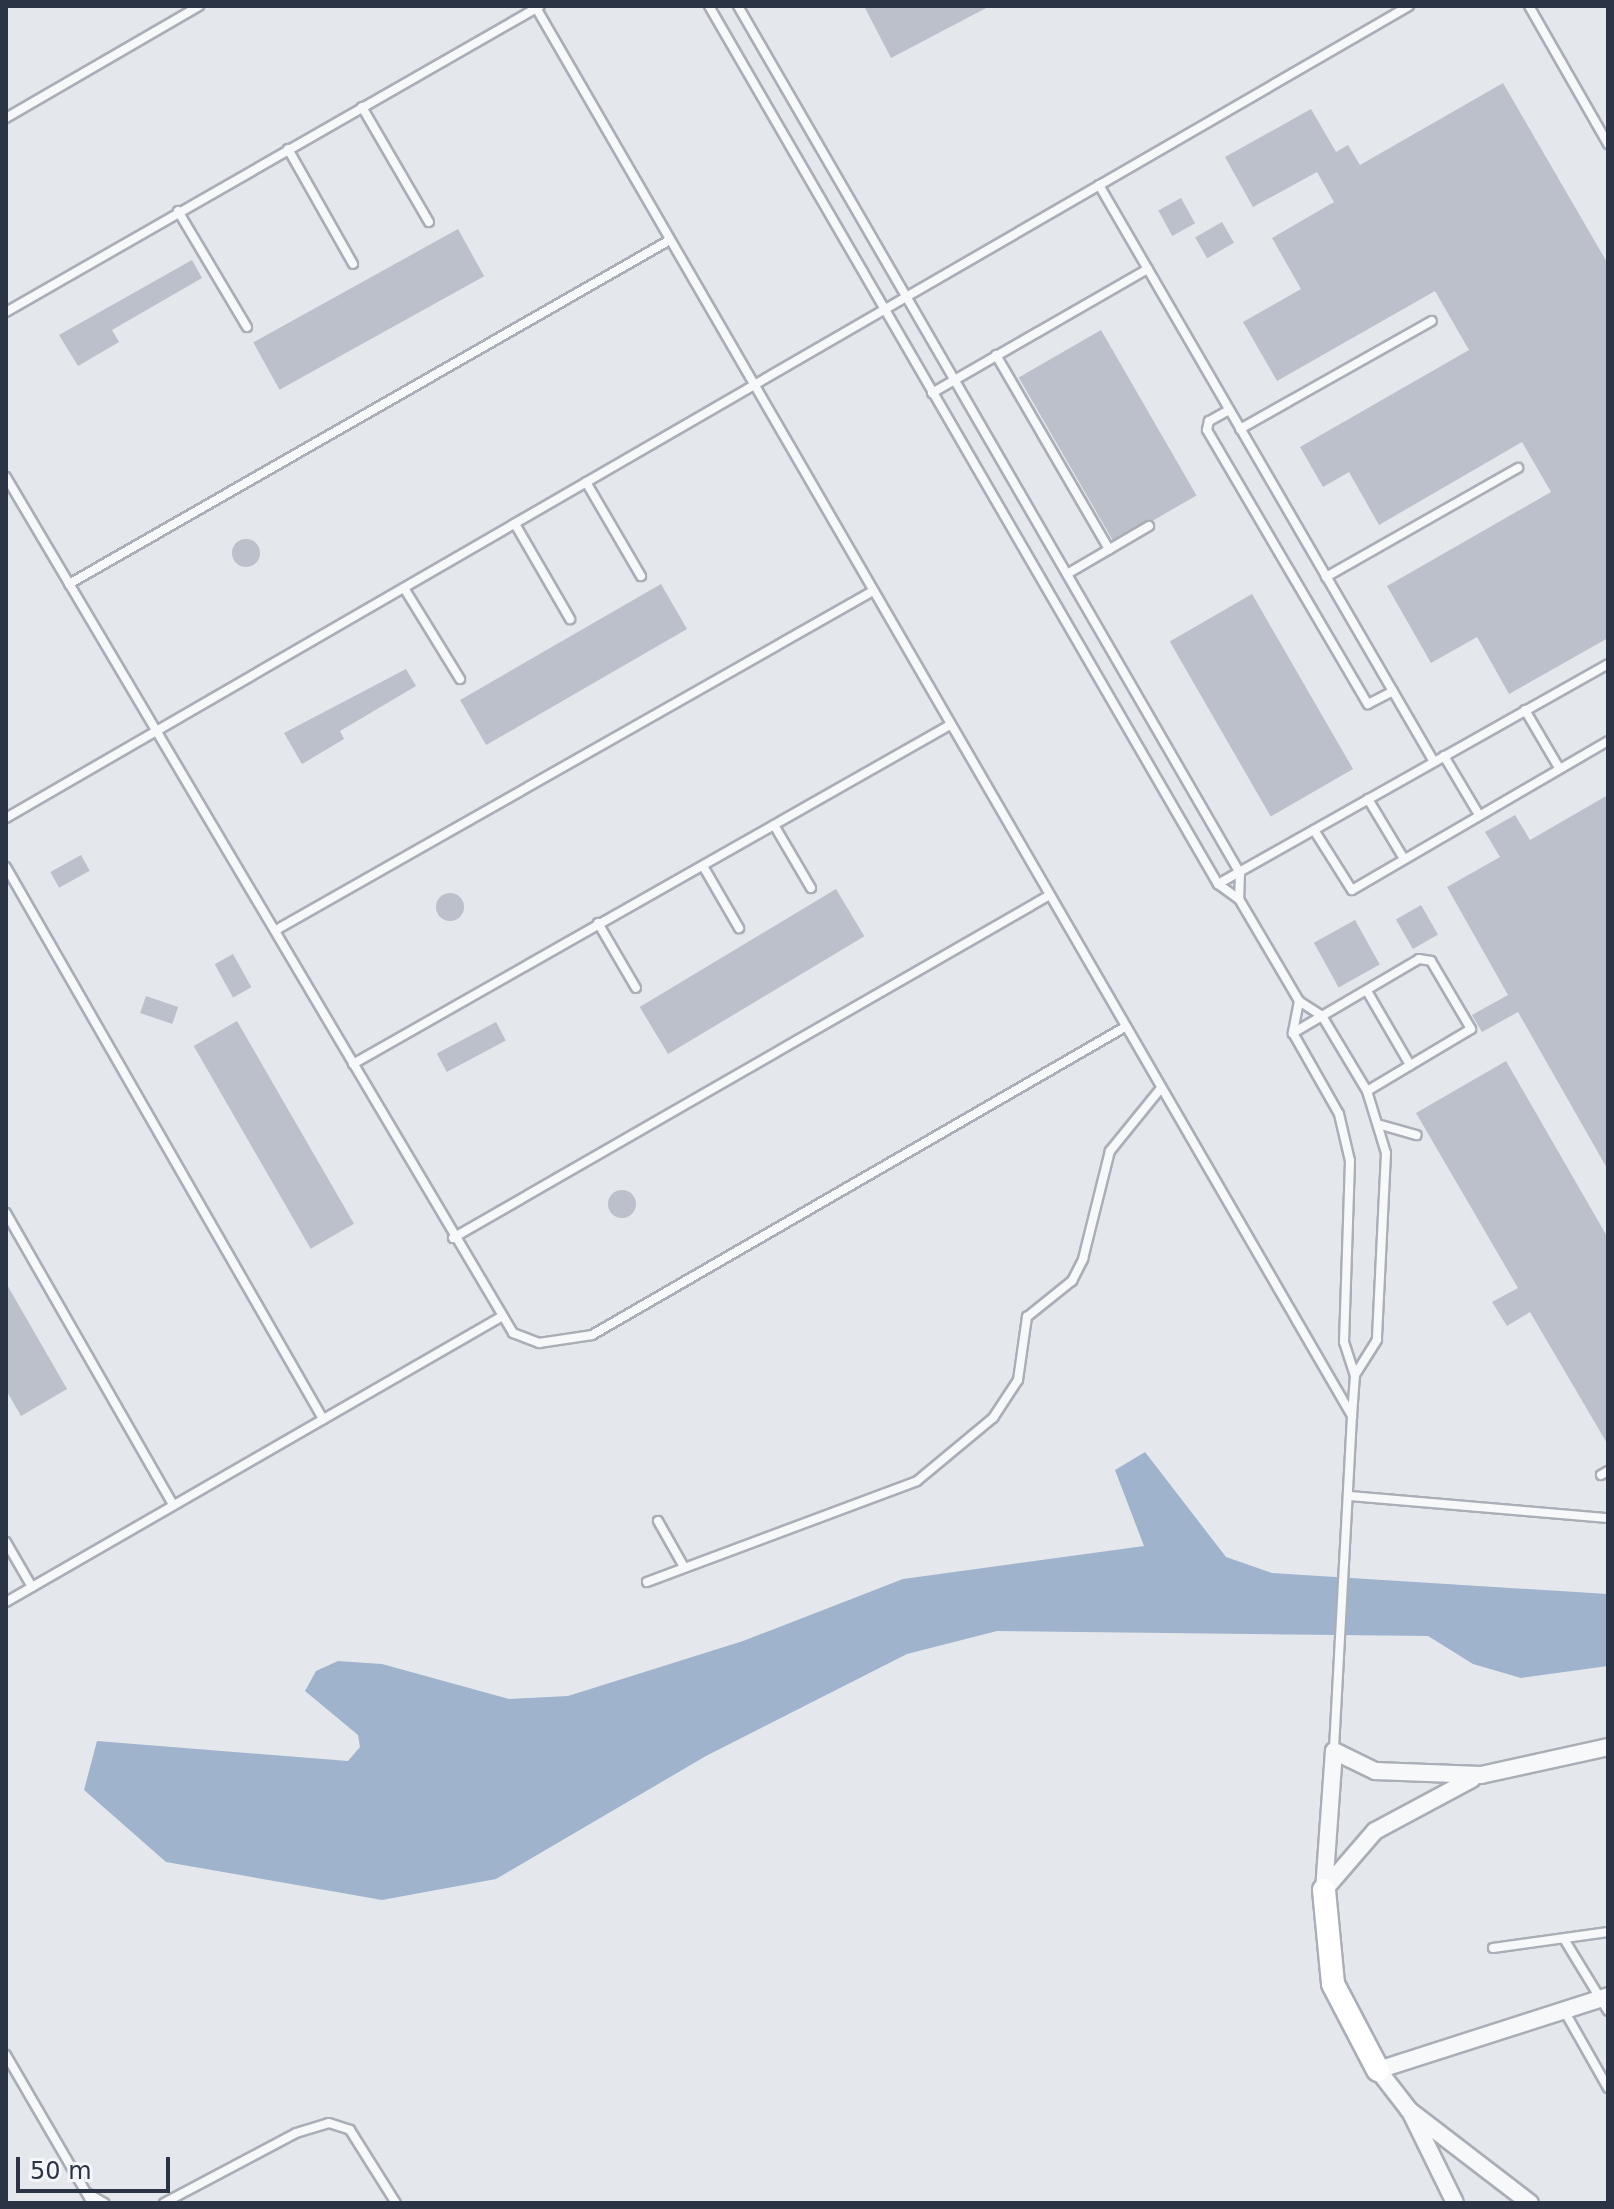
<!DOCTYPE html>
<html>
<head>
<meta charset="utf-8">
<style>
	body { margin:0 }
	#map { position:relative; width:1614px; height:2209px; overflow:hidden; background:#e4e7ec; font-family:"DejaVu Sans",sans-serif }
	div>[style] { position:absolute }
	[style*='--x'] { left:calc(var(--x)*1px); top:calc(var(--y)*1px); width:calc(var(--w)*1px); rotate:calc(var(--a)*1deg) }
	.water>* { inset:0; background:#9fb4cc }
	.building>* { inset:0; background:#bbc0ca; transform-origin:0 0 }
	.round { border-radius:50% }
	.roads { filter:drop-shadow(2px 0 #a9aeb7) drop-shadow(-2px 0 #a9aeb7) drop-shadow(0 2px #a9aeb7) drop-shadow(0 -2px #a9aeb7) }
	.lane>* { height:8px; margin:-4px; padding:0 4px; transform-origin:4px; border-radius:4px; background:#f7f8fa }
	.street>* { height:16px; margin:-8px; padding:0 8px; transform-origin:8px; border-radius:8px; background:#f7f8fa }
	.secondary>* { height:22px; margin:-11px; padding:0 11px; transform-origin:11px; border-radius:11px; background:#fff }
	span { translate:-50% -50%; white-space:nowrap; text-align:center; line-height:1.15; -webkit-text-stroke:8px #f4f6f9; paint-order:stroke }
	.frame { position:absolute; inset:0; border:8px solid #2b3445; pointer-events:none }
	.scale { position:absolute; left:16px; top:2157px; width:154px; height:36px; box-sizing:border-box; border:4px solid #2b3445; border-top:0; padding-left:10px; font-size:24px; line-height:28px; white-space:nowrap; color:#2b3445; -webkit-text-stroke:6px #f4f6f9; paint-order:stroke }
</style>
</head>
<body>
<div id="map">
	<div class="water">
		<div style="clip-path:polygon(1145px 1452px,1226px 1557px,1272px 1573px,1608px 1594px,1608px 1666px,1521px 1678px,1473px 1664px,1428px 1636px,997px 1631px,907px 1654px,706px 1756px,496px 1879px,382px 1900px,166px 1862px,84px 1790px,97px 1741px,348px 1761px,360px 1747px,358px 1735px,305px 1691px,316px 1671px,338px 1661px,382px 1664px,509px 1699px,568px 1696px,743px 1641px,903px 1579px,1144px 1546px,1115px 1470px)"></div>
	</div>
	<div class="building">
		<div style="clip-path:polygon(864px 6px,990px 6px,891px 58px)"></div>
		<div style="clip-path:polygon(1503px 83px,1608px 264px,1608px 638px,1509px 694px,1477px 637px,1431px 663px,1387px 586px,1551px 492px,1522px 442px,1379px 525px,1349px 472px,1323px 487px,1300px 447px,1469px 350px,1435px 291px,1277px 381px,1243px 322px,1301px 289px,1272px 238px,1334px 202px,1317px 172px,1253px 207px,1225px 157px,1311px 109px,1336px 152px,1348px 145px,1360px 165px)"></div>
		<div style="left:1181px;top:198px;width:29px;height:26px;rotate:61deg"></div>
		<div style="left:1222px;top:222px;width:24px;height:31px;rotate:60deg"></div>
		<div style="left:458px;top:229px;width:54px;height:234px;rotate:61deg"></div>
		<div style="clip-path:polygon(192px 260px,202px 278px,112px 330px,119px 342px,78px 366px,59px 335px)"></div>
		<div style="left:1101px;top:330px;width:191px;height:95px;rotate:60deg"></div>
		<div class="round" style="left:232px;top:539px;width:28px;height:28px"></div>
		<div style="left:661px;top:584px;width:52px;height:232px;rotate:60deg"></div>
		<div style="left:1252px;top:594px;width:202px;height:95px;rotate:60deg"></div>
		<div style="clip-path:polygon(406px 669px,416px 686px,340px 731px,344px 739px,302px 764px,284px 733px)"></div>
		<div style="clip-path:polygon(1608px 795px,1608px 1170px,1518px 1012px,1482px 1032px,1472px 1015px,1508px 995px,1447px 887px,1500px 857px,1485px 832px,1515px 815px,1530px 840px)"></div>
		<div style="left:81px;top:855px;width:18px;height:35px;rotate:61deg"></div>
		<div style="left:836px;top:889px;width:55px;height:229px;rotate:59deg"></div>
		<div class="round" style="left:436px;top:893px;width:28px;height:28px"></div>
		<div style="left:1421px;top:905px;width:34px;height:29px;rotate:60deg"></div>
		<div style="left:1355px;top:920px;width:51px;height:47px;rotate:61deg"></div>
		<div style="left:233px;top:954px;width:38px;height:21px;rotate:61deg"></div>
		<div style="left:146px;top:996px;width:34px;height:18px;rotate:19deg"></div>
		<div style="left:237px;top:1021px;width:234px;height:50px;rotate:60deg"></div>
		<div style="left:496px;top:1022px;width:21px;height:67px;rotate:62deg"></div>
		<div style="clip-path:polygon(1506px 1061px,1608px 1238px,1608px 1445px,1530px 1312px,1507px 1326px,1492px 1302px,1518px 1288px,1416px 1113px)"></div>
		<div class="round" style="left:608px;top:1190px;width:28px;height:28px"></div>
		<div style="clip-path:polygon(6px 1283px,67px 1389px,21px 1416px,6px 1390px)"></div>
	</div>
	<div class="roads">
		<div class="lane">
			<div style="--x:535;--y:6;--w:1630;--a:59.91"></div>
			<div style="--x:1352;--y:1416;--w:335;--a:93.1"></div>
			<div style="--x:709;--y:6;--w:1015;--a:59.9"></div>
			<div style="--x:1218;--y:884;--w:26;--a:36"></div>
			<div style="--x:1239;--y:899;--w:118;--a:59.5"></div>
			<div style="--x:1299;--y:1001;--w:27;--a:33"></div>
			<div style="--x:1322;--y:1016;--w:87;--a:59"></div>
			<div style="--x:1367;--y:1091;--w:65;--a:73"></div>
			<div style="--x:1386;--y:1153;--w:187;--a:92.8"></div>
			<div style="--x:1377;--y:1340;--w:41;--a:122.2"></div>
			<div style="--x:738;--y:6;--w:1002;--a:59.93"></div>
			<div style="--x:1240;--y:873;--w:26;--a:92"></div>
			<div style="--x:1529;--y:6;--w:159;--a:60.2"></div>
			<div style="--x:362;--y:107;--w:133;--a:59.8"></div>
			<div style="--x:6;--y:118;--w:223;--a:-30.1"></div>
			<div style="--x:288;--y:149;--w:132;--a:60.5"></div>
			<div style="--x:1099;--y:185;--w:667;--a:59.86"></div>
			<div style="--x:178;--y:211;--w:135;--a:59.3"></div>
			<div style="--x:6;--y:312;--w:615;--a:-29.81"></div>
			<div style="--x:996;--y:355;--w:225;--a:59.8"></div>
			<div style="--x:932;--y:393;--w:249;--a:-29.9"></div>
			<div style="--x:1229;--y:410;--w:23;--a:151"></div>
			<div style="--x:1209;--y:421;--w:9;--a:103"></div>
			<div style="--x:1207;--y:430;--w:318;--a:59.6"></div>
			<div style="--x:1368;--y:704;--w:28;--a:-27"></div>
			<div style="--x:1240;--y:429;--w:220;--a:-29.4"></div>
			<div style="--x:6;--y:477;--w:995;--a:59.36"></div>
			<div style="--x:513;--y:1333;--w:28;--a:21"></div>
			<div style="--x:539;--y:1343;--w:54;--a:-8.6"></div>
			<div style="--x:592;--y:1335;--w:616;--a:-30.02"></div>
			<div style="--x:586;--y:482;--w:109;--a:59.7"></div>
			<div style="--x:515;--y:524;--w:110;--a:59.9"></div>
			<div style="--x:1067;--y:574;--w:95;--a:-30.3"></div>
			<div style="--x:1326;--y:577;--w:221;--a:-29.6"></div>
			<div style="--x:69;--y:584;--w:692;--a:-29.79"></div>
			<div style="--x:404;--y:588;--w:107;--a:58.4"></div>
			<div style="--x:1525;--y:710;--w:67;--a:59.6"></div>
			<div style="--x:1444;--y:756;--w:69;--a:59.3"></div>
			<div style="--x:1368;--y:799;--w:70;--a:59"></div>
			<div style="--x:6;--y:818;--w:1621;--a:-30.06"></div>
			<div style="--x:774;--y:825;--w:73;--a:59.6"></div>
			<div style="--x:1314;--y:830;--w:71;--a:57.7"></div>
			<div style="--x:1352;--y:890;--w:296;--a:-30.2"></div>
			<div style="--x:703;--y:866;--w:72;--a:59.9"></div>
			<div style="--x:6;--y:867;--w:637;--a:60.13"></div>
			<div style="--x:1218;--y:884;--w:448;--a:-29.4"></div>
			<div style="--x:598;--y:923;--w:75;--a:59.7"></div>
			<div style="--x:276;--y:930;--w:687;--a:-29.59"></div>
			<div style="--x:1367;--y:991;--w:86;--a:59.8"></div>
			<div style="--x:1299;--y:1001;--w:33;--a:101"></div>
			<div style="--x:1293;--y:1033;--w:93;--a:60.4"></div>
			<div style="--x:1339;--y:1114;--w:48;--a:76.8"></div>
			<div style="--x:1350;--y:1161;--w:181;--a:91.9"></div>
			<div style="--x:1344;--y:1342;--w:35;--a:72"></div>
			<div style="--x:1355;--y:1375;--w:41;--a:94.2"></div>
			<div style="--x:1293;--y:1033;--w:146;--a:-30.4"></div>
			<div style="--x:1419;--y:959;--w:12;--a:9"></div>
			<div style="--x:1431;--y:961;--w:79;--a:59.5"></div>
			<div style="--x:1471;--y:1029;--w:121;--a:149.2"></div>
			<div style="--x:353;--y:1064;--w:687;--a:-29.59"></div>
			<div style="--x:1381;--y:1125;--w:37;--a:16"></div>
			<div style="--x:6;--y:1213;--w:336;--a:60.2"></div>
			<div style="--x:453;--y:1238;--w:686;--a:-29.89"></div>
			<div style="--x:1601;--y:1475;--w:8;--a:-30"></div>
			<div style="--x:1350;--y:1496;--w:259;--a:4.9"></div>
			<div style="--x:658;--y:1521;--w:53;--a:60.5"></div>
			<div style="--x:6;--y:1542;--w:52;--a:60"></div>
			<div style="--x:647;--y:1582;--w:288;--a:-20.5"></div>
			<div style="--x:917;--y:1481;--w:99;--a:-39.7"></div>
			<div style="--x:993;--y:1418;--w:45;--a:-56.7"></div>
			<div style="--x:1018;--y:1380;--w:64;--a:-81.9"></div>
			<div style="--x:1027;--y:1317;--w:58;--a:-38.7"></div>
			<div style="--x:1072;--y:1281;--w:25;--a:-63"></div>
			<div style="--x:1083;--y:1259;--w:111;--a:-76"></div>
			<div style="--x:1110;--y:1151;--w:81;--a:-51"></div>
			<div style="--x:6;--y:1602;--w:569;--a:-29.94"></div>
			<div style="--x:1564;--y:1939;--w:84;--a:58.6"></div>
			<div style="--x:1493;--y:1948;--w:116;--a:-7.9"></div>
			<div style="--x:1566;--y:2014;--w:85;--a:60.4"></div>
			<div style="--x:6;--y:2055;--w:171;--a:59.8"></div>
			<div style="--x:87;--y:2193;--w:20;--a:30"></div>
			<div style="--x:164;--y:2203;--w:149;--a:-27.9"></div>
			<div style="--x:296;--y:2133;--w:34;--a:-17"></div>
			<div style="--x:329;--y:2123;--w:22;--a:18"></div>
			<div style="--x:350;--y:2130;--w:86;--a:57.8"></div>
		</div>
		<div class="street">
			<div style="--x:1324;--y:1890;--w:139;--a:-85.9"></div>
			<div style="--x:1334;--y:1751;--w:46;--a:26"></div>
			<div style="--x:1375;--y:1771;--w:106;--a:2.2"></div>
			<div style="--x:1481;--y:1775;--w:130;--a:-12.4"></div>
			<div style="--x:1324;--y:1890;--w:78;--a:-49.2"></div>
			<div style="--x:1375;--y:1831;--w:110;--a:-28.2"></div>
			<div style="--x:1410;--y:2111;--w:102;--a:63.9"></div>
			<div style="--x:1530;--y:2203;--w:153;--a:-142.5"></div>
			<div style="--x:1409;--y:2110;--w:51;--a:-127.8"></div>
			<div style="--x:1378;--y:2070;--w:242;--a:-17.8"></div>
		</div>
		<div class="secondary">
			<div style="--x:1324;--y:1890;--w:94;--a:84.5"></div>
			<div style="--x:1333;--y:1984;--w:97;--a:62.4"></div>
		</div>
	</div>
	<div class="frame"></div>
	<div class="scale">50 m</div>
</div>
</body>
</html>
